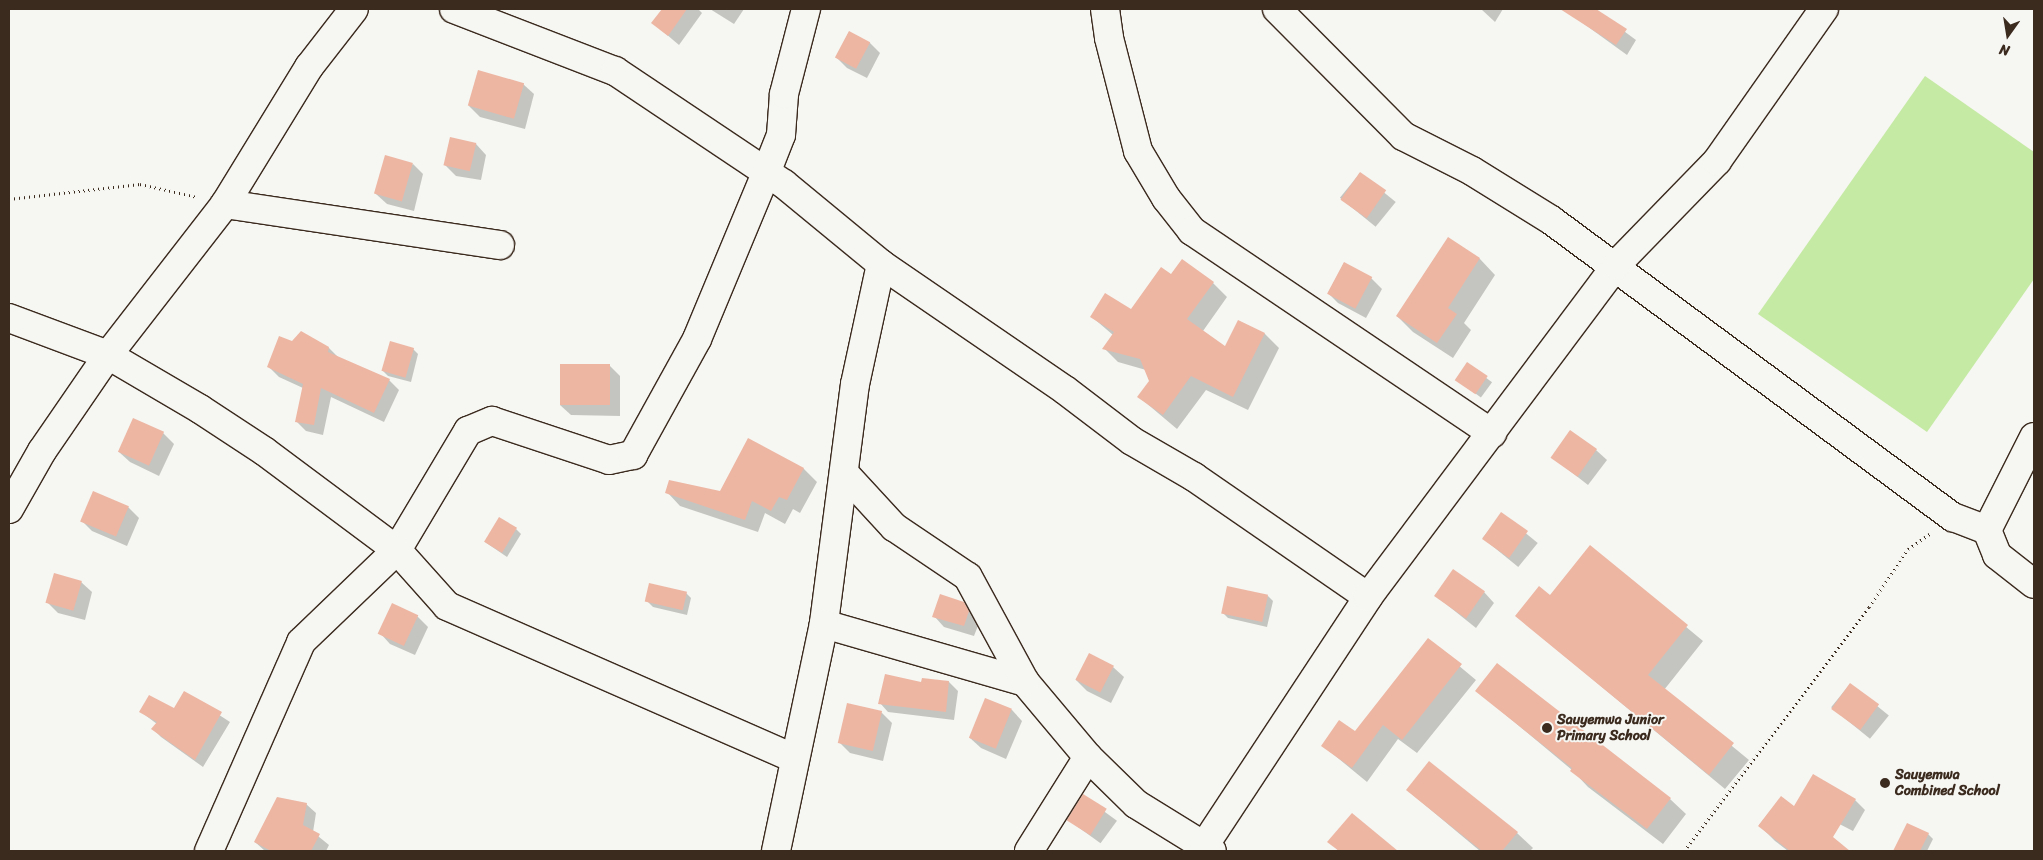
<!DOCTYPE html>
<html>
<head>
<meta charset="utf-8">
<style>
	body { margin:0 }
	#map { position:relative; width:2043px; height:860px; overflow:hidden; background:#f6f6f2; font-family:Sriracha,sans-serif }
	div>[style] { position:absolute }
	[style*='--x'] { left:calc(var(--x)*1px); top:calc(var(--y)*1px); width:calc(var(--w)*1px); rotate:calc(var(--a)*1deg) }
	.green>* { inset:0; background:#c5eaa4 }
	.shadow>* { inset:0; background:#0003; transform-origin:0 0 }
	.building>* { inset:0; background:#edb6a3; transform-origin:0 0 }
	.path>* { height:3px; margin-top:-1.5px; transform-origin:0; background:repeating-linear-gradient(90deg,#3b2a1e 0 1px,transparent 0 5px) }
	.roads { filter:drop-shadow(1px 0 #3b2a1e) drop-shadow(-1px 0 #3b2a1e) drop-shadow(0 1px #3b2a1e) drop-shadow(0 -1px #3b2a1e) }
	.minor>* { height:28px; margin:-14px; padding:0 14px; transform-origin:14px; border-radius:14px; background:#f6f6f2 }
	.dots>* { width:14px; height:14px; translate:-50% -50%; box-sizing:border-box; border:2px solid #f6f6f2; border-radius:50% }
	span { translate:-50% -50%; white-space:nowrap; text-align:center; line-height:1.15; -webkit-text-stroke:4px #f6f6f2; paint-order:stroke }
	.poi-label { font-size:14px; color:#3b2a1e; font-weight:700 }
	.left { translate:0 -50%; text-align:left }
	.frame { position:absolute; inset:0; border:10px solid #3b2a1e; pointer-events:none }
	.north { position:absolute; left:1983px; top:10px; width:50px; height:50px; -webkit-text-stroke:4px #f6f6f2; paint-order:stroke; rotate:193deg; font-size:14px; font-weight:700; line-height:20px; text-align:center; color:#3b2a1e }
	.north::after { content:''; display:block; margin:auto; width:18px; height:22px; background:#3b2a1e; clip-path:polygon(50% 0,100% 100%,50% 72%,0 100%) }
</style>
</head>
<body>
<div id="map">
	<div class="green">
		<div style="clip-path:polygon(1925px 76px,2034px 152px,2034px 279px,1927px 432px,1758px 314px)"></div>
	</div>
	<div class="shadow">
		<div style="clip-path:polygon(664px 9px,698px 9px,702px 13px,679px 45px,653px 23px)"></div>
		<div style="clip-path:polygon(710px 9px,744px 9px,734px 24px)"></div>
		<div style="clip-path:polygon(1481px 9px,1503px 9px,1495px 22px)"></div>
		<div style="clip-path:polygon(1587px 9px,1594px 9px,1636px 40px,1627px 55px,1580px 21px)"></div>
		<div style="clip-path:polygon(849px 32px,870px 43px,880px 53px,867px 78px,847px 68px,836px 57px)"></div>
		<div style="clip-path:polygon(523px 84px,534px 94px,525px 129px,480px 117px,469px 106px)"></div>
		<div style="clip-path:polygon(450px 139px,476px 144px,486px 155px,481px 180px,456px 176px,445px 165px)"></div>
		<div style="clip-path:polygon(413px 164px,423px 174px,414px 211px,387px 204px,376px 194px)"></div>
		<div style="left:1360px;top:173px;width:46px;height:32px;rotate:39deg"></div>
		<div style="clip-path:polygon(1448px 239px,1480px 259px,1495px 275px,1464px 323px,1471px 330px,1453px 358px,1413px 332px,1397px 316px)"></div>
		<div style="clip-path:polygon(1344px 263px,1371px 278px,1382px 289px,1366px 318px,1338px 303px,1328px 293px)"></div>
		<div style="clip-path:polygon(1171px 276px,1213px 283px,1227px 297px,1203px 331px,1226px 348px,1239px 321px,1265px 334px,1279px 348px,1248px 410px,1206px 390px,1177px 429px,1139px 397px,1150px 382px,1146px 370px,1118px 362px,1104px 348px,1113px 335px,1092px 317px,1131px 311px)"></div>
		<div style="clip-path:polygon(292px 342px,329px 348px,339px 358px,389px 380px,399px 390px,384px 422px,331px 397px,323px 435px,306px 431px,296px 421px,303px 388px,279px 377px,269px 367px)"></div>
		<div style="clip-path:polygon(413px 349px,418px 354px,411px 382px,388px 376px,383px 371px)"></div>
		<div style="left:1467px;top:364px;width:31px;height:19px;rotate:36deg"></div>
		<div style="clip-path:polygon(610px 366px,620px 376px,620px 416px,571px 415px,560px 405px)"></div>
		<div style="clip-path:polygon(163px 433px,174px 444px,159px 476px,130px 462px,119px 452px)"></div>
		<div style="clip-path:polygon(749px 440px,804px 469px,817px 482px,800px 513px,793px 509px,785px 524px,765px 513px,758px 532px,680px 506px,667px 492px,720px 492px)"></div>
		<div style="clip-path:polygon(1596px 450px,1607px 460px,1588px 485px,1552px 457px)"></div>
		<div style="clip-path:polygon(128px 507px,139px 518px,127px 546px,92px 531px,81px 520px)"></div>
		<div style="left:1502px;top:514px;width:46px;height:31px;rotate:39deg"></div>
		<div style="clip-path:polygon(516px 529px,521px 534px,507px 557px,485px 542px)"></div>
		<div style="clip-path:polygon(1590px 547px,1703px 641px,1664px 690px,1749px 760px,1725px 789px,1516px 616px,1550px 596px)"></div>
		<div style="clip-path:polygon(81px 582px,92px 592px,85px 620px,58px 613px,48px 603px)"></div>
		<div style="clip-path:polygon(1484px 592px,1494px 603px,1476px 628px,1436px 596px)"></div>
		<div style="clip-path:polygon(686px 593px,691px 598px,687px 615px,653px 607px,648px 602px)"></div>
		<div style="clip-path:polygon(1268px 596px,1273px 601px,1267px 627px,1228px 618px,1223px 613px)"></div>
		<div style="clip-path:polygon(963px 603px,979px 623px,974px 636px,944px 627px,934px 616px)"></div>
		<div style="clip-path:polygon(417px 616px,428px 627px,415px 655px,390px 644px,380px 633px)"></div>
		<div style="clip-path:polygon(1428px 640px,1476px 680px,1417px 753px,1398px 739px,1367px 782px,1322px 745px,1355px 733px)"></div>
		<div style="clip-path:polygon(1498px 665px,1670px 799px,1686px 814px,1663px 844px,1588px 787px,1572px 770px,1477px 691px)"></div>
		<div style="clip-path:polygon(1113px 667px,1124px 677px,1111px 703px,1087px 691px,1076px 680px)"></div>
		<div style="clip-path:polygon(923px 679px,949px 682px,958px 691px,954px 720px,888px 712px,880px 703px,923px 684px)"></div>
		<div style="left:1850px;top:684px;width:50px;height:30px;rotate:39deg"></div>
		<div style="clip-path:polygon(184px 692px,230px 722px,203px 767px,161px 737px,153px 729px,157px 724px,141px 712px,174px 710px)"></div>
		<div style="clip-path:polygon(986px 700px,1012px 710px,1022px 721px,1006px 759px,981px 748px,970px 738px)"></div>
		<div style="clip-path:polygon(848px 704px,882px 713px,892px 723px,883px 761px,850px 753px,839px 742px)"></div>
		<div style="clip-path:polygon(1407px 790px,1517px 833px,1533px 848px,1530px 851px,1480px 851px)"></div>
		<div style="left:1083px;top:796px;width:42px;height:28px;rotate:36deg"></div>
		<div style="clip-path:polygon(1781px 798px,1848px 851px,1788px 851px,1775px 841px,1759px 825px)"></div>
		<div style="clip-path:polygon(1855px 800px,1865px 810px,1853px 831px,1810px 809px)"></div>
		<div style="clip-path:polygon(306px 804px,316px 813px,313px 832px,329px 845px,326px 851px,265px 851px,255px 842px)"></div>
		<div style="clip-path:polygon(1352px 814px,1396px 851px,1339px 851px,1329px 841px)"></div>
		<div style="clip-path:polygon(1928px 834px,1933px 839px,1927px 851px,1902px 851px,1897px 846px)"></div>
	</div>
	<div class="building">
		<div style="clip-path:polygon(662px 9px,687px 9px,668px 36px,651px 23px)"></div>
		<div style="clip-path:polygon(1560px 9px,1596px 9px,1627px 29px,1616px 45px)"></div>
		<div style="left:849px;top:31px;width:24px;height:30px;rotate:28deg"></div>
		<div style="left:478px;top:70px;width:48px;height:37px;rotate:16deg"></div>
		<div style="left:450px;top:137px;width:27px;height:29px;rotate:13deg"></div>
		<div style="left:385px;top:155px;width:29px;height:40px;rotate:16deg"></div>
		<div style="left:1360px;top:172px;width:32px;height:34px;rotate:35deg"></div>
		<div style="clip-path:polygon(1448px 237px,1480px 258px,1448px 308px,1457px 314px,1437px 343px,1396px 316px)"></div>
		<div style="clip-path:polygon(1182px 259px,1214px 282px,1187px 319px,1225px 346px,1238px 320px,1265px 333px,1233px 397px,1191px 376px,1163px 415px,1137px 397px,1149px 381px,1140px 359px,1102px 349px,1114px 332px,1090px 317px,1105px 293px,1131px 309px,1161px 267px,1171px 274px)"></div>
		<div style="left:1344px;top:262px;width:32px;height:36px;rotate:28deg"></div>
		<div style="clip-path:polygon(301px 331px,329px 347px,328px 352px,390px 379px,374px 413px,321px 388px,314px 425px,295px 422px,303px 384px,267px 367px,279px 336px,292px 341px)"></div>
		<div style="left:390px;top:341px;width:25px;height:31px;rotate:16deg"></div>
		<div style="left:1467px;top:362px;width:25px;height:22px;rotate:34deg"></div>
		<div style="left:560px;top:364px;width:50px;height:41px"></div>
		<div style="left:133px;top:418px;width:34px;height:37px;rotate:24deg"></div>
		<div style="left:1570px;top:430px;width:33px;height:34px;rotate:35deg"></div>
		<div style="clip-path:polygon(748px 438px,804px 468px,787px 500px,779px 497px,771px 511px,752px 501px,745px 520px,665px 493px,669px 480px,720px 491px)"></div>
		<div style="left:93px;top:491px;width:39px;height:33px;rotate:23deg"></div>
		<div style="left:1501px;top:512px;width:33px;height:33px;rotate:35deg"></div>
		<div style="left:499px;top:517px;width:21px;height:29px;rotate:31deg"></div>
		<div style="clip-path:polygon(1590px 545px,1688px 625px,1648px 675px,1734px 743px,1709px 775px,1515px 616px,1539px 586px,1550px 595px)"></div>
		<div style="left:1453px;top:569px;width:39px;height:33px;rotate:35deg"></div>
		<div style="left:54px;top:573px;width:29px;height:31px;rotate:16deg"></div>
		<div style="left:649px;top:583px;width:39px;height:19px;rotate:13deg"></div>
		<div style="left:1227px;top:586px;width:42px;height:28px;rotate:12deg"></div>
		<div style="clip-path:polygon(940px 594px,964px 602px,969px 611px,964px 626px,932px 617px)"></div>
		<div style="left:392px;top:603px;width:29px;height:34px;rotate:25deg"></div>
		<div style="clip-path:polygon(1428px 638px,1462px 664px,1402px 740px,1383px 725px,1352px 768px,1321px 746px,1339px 720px,1355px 731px)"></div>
		<div style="left:1089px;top:653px;width:28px;height:30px;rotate:27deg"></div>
		<div style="clip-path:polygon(1497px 663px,1671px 798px,1647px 829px,1570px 771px,1572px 768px,1475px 691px)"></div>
		<div style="clip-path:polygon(885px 674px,921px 682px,922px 678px,949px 681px,946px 712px,878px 704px)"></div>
		<div style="left:1850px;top:683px;width:36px;height:32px;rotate:36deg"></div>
		<div style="clip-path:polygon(184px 691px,222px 712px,195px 760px,151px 729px,157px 722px,139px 712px,149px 695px,174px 708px)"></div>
		<div style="left:985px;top:698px;width:29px;height:43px;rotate:22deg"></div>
		<div style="left:847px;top:703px;width:36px;height:41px;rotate:13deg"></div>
		<div style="clip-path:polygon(1429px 761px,1518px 832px,1502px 851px,1482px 851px,1406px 790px)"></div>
		<div style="clip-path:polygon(1813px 774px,1856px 799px,1833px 837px,1850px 851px,1790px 851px,1758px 826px,1781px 796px,1794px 806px)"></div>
		<div style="left:1083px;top:794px;width:28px;height:31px;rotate:32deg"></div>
		<div style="clip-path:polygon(277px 797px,307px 803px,303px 825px,320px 834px,311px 851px,271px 851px,254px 842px)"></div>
		<div style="clip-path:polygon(1352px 813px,1398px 851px,1339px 851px,1327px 842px)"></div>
		<div style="clip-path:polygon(1907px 823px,1929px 833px,1920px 851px,1893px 851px)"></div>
	</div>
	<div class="path">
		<div style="--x:9;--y:199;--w:132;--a:-6.5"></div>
		<div style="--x:140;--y:184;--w:58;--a:12.8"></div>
		<div style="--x:1684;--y:851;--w:306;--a:-52.8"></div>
		<div style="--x:1869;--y:607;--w:70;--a:-56.1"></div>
		<div style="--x:1908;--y:549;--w:28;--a:-35"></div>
	</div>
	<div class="roads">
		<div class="minor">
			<div style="--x:454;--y:9;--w:173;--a:21.1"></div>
			<div style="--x:615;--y:71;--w:203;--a:33.8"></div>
			<div style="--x:784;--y:184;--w:126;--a:39.5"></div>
			<div style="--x:881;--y:264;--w:223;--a:34.4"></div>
			<div style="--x:1065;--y:390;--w:84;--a:37.3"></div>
			<div style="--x:1132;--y:441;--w:72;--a:30.1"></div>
			<div style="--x:1194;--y:477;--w:211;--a:34.6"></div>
			<div style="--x:1105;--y:9;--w:29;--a:82"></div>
			<div style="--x:1109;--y:38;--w:117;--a:75.6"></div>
			<div style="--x:1138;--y:151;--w:55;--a:59.2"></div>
			<div style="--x:1166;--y:198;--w:42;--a:51.8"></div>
			<div style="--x:1192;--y:231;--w:362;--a:34"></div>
			<div style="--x:1277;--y:9;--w:179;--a:45.2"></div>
			<div style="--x:1403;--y:136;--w:77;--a:26.9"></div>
			<div style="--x:1472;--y:171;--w:93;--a:31.8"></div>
			<div style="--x:1551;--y:220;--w:500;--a:36.5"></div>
			<div style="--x:1953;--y:517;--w:36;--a:21"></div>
			<div style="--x:225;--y:204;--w:278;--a:8.5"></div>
			<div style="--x:881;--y:264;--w:123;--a:102.2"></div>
			<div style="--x:855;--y:384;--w:242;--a:97.4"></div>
			<div style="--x:824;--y:624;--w:209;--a:16.1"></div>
			<div style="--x:1025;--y:682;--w:98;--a:50"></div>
			<div style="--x:1088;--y:757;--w:67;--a:44.4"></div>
			<div style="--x:1136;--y:804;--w:89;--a:31.7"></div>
			<div style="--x:9;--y:318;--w:106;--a:20.5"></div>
			<div style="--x:108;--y:355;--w:191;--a:-52.2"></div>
			<div style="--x:225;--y:204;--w:161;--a:-58.5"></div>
			<div style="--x:309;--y:67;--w:73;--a:-52.2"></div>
			<div style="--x:2034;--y:437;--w:104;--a:116.8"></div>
			<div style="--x:1987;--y:530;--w:27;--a:68"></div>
			<div style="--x:1997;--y:555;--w:47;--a:38.1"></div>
			<div style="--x:846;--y:475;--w:71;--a:47.3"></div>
			<div style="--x:894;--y:527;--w:89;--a:34"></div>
			<div style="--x:968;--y:577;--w:119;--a:61.5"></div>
			<div style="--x:9;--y:509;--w:67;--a:-60.4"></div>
			<div style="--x:42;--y:451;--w:116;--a:-55.5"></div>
			<div style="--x:108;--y:355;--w:107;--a:30.4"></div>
			<div style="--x:200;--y:409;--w:77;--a:33.3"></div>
			<div style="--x:264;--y:451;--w:166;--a:36.7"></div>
			<div style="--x:397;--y:550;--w:139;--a:-59.2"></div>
			<div style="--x:468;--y:431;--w:26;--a:-23"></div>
			<div style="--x:492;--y:421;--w:123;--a:18.4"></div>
			<div style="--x:609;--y:460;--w:25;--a:-12"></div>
			<div style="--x:633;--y:455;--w:132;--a:-61.1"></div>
			<div style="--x:697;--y:339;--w:180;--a:-67.4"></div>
			<div style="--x:766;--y:173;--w:41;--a:-68.5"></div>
			<div style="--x:781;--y:135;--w:41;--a:-85.8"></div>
			<div style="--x:784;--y:94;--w:88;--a:-75.5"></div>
			<div style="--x:1204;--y:846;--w:298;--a:-56.6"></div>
			<div style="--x:1368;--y:597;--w:414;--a:-53.2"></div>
			<div style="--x:1616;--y:265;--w:145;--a:-45.8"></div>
			<div style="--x:1717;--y:161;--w:186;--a:-54.9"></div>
			<div style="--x:209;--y:851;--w:228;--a:-66.2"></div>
			<div style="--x:301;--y:642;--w:133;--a:-43.8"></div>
			<div style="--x:397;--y:550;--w:75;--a:48.2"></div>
			<div style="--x:447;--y:606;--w:379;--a:23.7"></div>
			<div style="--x:776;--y:851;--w:232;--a:-78.1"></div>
			<div style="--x:1029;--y:851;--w:111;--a:-57.9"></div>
		</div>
	</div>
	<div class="dots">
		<div style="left:1547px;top:728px;background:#3b2a1e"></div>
		<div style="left:1885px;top:783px;background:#3b2a1e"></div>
	</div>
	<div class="poi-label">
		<span class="left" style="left:1557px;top:728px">Sauyemwa Junior<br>Primary School</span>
		<span class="left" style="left:1895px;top:783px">Sauyemwa<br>Combined School</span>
	</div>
	<div class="frame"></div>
	<div class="north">N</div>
</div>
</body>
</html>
